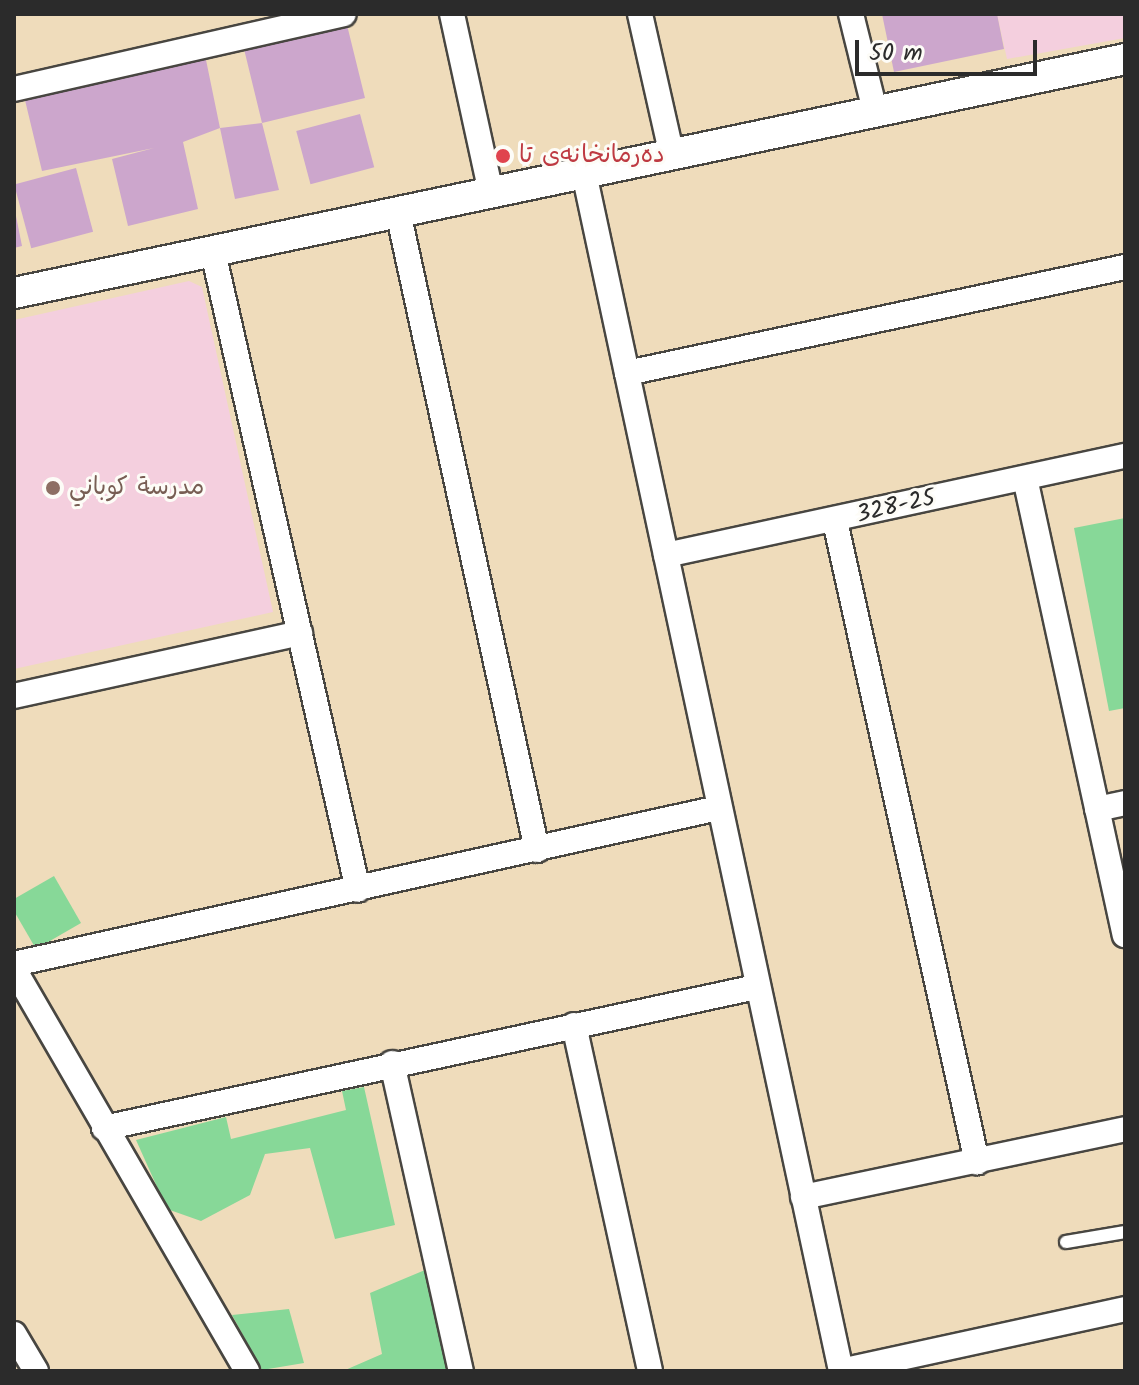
<!DOCTYPE html>
<html>
<head>
<meta charset="utf-8">
<style>
	body { margin:0 }
	#map { position:relative; width:1139px; height:1385px; overflow:hidden; background:#efdcbb; font-family:Kalam,"Playpen Sans Arabic",sans-serif }
	div>[style] { position:absolute }
	[style*='--x'] { left:calc(var(--x)*1px); top:calc(var(--y)*1px); width:calc(var(--w)*1px); rotate:calc(var(--a)*1deg) }
	.built>* { inset:0; background:#f4cfde }
	.green>* { inset:0; background:#87d898 }
	.building>* { inset:0; background:#cca6cc; transform-origin:0 0 }
	.roads { filter:drop-shadow(2px 0 #484641) drop-shadow(-2px 0 #484641) drop-shadow(0 2px #484641) drop-shadow(0 -2px #484641) }
	.service>* { height:12px; margin:-6px; padding:0 6px; transform-origin:6px; border-radius:6px; background:#fff }
	.minor>* { height:24px; margin:-12px; padding:0 12px; transform-origin:12px; border-radius:12px; background:#fff }
	.tertiary>* { height:30px; margin:-15px; padding:0 15px; transform-origin:15px; border-radius:15px; background:#fff }
	.dots>* { width:22px; height:22px; translate:-50% -50%; box-sizing:border-box; border:4px solid #fdfcf7; border-radius:50% }
	span { translate:-50% -50%; white-space:nowrap; text-align:center; line-height:1.15; -webkit-text-stroke:6px #fdfcf7; paint-order:stroke }
	.health-label { font-size:24px; color:#be3a42 }
	.left { translate:0 -50%; text-align:left }
	.education-label { font-size:24px; color:#785e54 }
	.street-label { font-size:24px; color:#2b2b2b }
	.frame { position:absolute; inset:0; border:16px solid #2b2b2b; pointer-events:none }
	.scale { position:absolute; left:855px; top:40px; width:182px; height:36px; box-sizing:border-box; border:4px solid #2b2b2b; border-top:0; padding-left:10px; font-size:24px; line-height:28px; white-space:nowrap; color:#2b2b2b; -webkit-text-stroke:6px #fdfcf7; paint-order:stroke }
</style>
</head>
<body>
<div id="map">
	<div class="built">
		<div style="clip-path:polygon(997px 14px,1123px 14px,1125px 38px,1007px 59px)"></div>
		<div style="clip-path:polygon(189px 281px,202px 287px,273px 612px,14px 669px,14px 320px)"></div>
	</div>
	<div class="green">
		<div style="clip-path:polygon(1125px 518px,1125px 708px,1109px 711px,1074px 528px)"></div>
		<div style="clip-path:polygon(54px 876px,81px 923px,36px 949px,14px 911px,14px 899px)"></div>
		<div style="clip-path:polygon(364px 1087px,395px 1225px,335px 1239px,310px 1148px,265px 1154px,250px 1195px,201px 1221px,167px 1209px,136px 1140px,226px 1117px,231px 1139px,346px 1110px,342px 1091px)"></div>
		<div style="clip-path:polygon(425px 1270px,448px 1371px,343px 1371px,382px 1354px,370px 1293px)"></div>
		<div style="clip-path:polygon(289px 1309px,304px 1363px,262px 1370px,232px 1315px)"></div>
	</div>
	<div class="building">
		<div style="clip-path:polygon(882px 14px,997px 14px,1004px 49px,894px 72px)"></div>
		<div style="clip-path:polygon(347px 25px,365px 98px,262px 123px,279px 190px,235px 199px,220px 128px,262px 123px,244px 49px)"></div>
		<div style="clip-path:polygon(205px 55px,220px 128px,183px 142px,198px 209px,128px 226px,112px 159px,154px 148px,42px 171px,24px 96px)"></div>
		<div style="left:360px;top:114px;width:55px;height:66px;rotate:75deg"></div>
		<div style="left:76px;top:168px;width:66px;height:64px;rotate:75deg"></div>
		<div style="clip-path:polygon(15px 211px,22px 246px,14px 248px,14px 212px)"></div>
	</div>
	<div class="roads">
		<div class="service">
			<div style="--x:1066;--y:1242;--w:60;--a:-9.6"></div>
		</div>
		<div class="minor">
			<div style="--x:452;--y:14;--w:183;--a:77.7"></div>
			<div style="--x:640;--y:14;--w:146;--a:77.3"></div>
			<div style="--x:851;--y:14;--w:100;--a:76.1"></div>
			<div style="--x:14;--y:89;--w:338;--a:-12.8"></div>
			<div style="--x:584;--y:173;--w:1225;--a:77.89"></div>
			<div style="--x:841;--y:1371;--w:291;--a:-12.3"></div>
			<div style="--x:398;--y:212;--w:653;--a:77.71"></div>
			<div style="--x:213;--y:252;--w:654;--a:77.2"></div>
			<div style="--x:627;--y:373;--w:509;--a:-12.02"></div>
			<div style="--x:1025;--y:478;--w:468;--a:77.7"></div>
			<div style="--x:835;--y:521;--w:657;--a:77.51"></div>
			<div style="--x:666;--y:555;--w:470;--a:-12.2"></div>
			<div style="--x:14;--y:696;--w:293;--a:-12.4"></div>
			<div style="--x:1097;--y:809;--w:29;--a:-12"></div>
			<div style="--x:14;--y:964;--w:721;--a:-12.49"></div>
			<div style="--x:14;--y:969;--w:465;--a:59.9"></div>
			<div style="--x:574;--y:1025;--w:354;--a:77.6"></div>
			<div style="--x:392;--y:1063;--w:316;--a:77.4"></div>
			<div style="--x:104;--y:1128;--w:667;--a:-12.2"></div>
			<div style="--x:803;--y:1197;--w:329;--a:-11.9"></div>
			<div style="--x:14;--y:1334;--w:43;--a:59.3"></div>
		</div>
		<div class="tertiary">
			<div style="--x:14;--y:293;--w:1135;--a:-11.89"></div>
		</div>
	</div>
	<div class="dots">
		<div style="left:503px;top:156px;background:#e0444e"></div>
		<div style="left:53px;top:488px;background:#8d6e63"></div>
	</div>
	<div class="health-label">
		<span class="left" style="left:519px;top:156px">دەرمانخانەی تا</span>
	</div>
	<div class="education-label">
		<span class="left" style="left:69px;top:488px">مدرسة كوباني</span>
	</div>
	<div class="street-label">
		<span style="left:896px;top:507px;rotate:-13deg">328-25</span>
	</div>
	<div class="frame"></div>
	<div class="scale">50 m</div>
</div>
</body>
</html>
